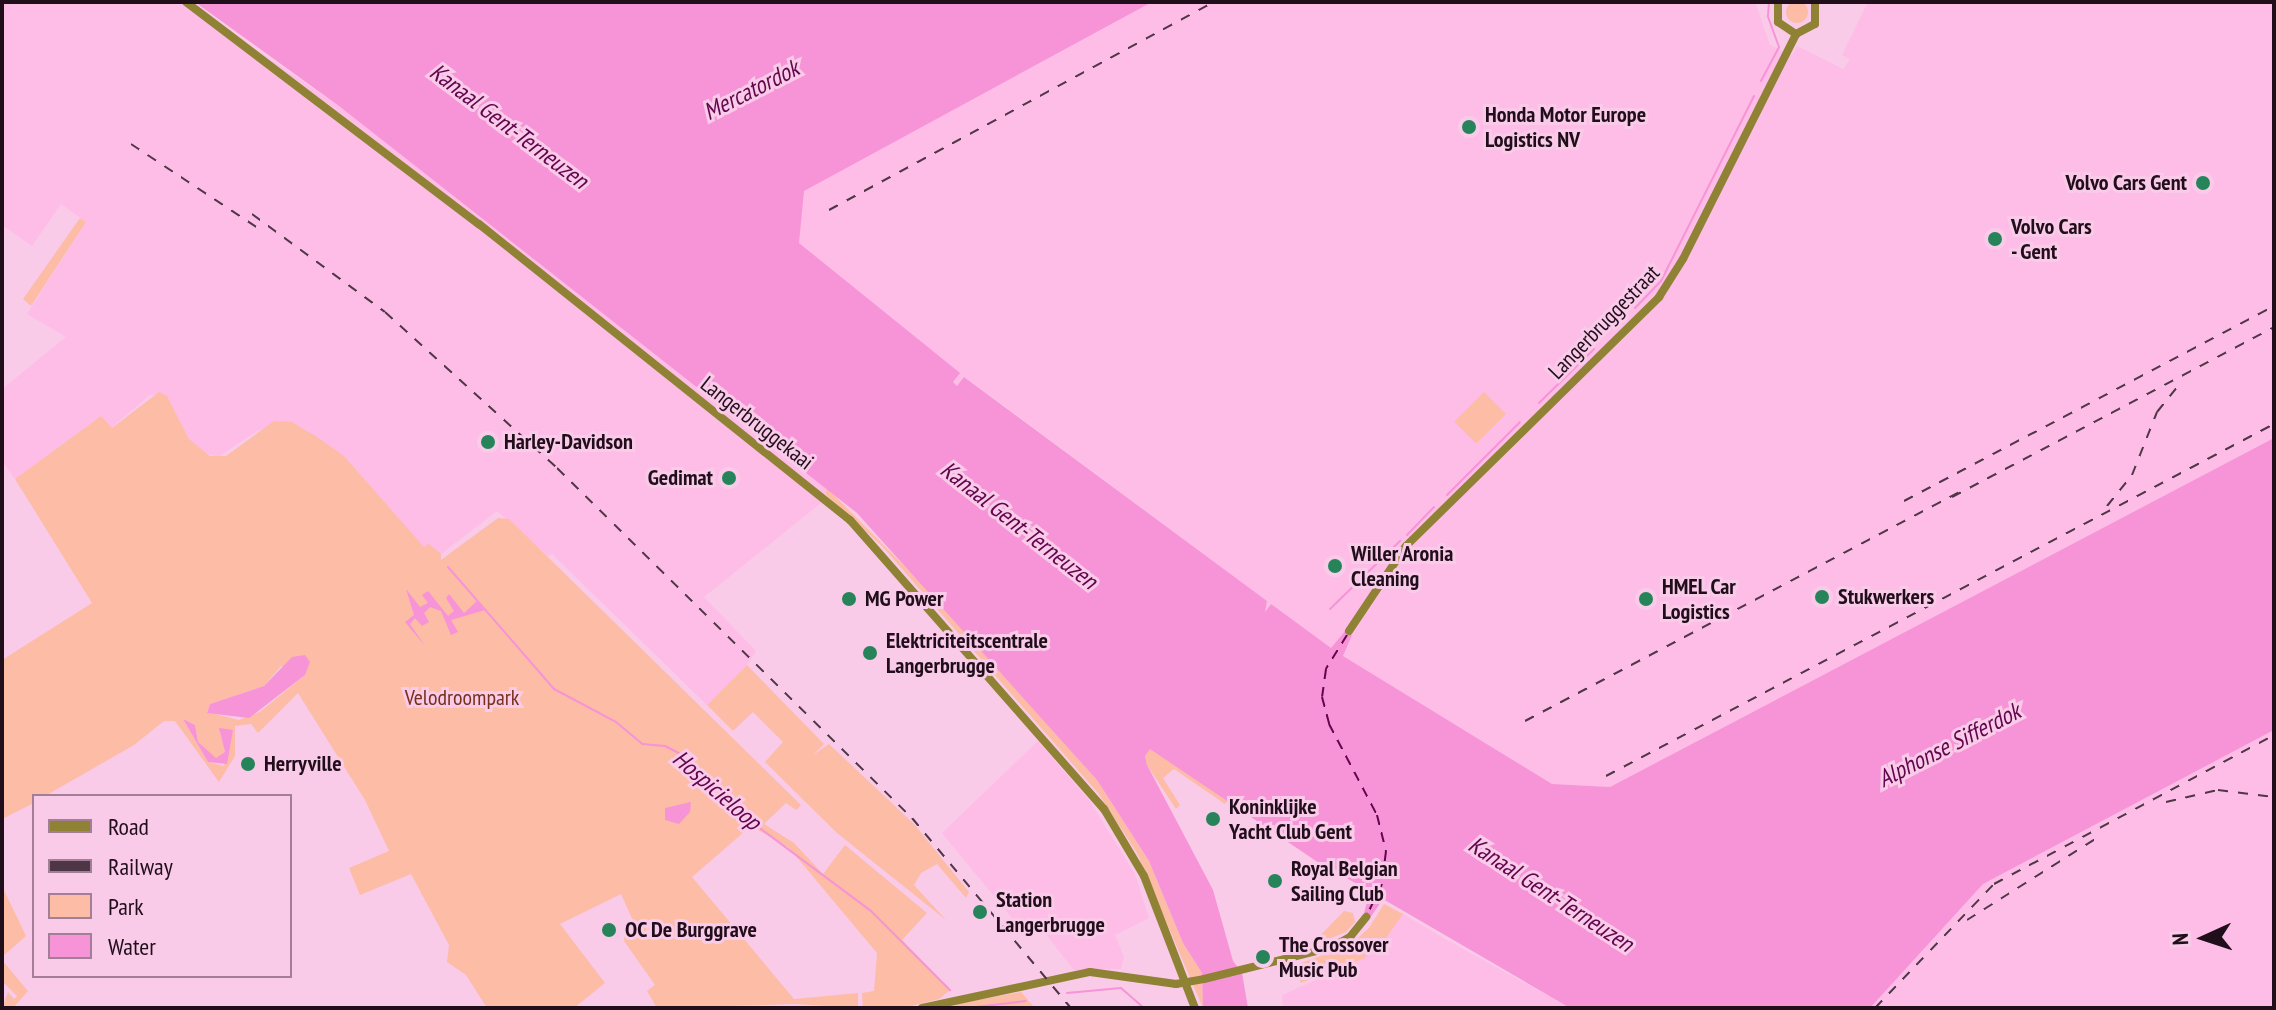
<!DOCTYPE html>
<html>
<head>
<meta charset="utf-8">
<style>
	body { margin:0 }
	#map { position:relative; width:2276px; height:1010px; overflow:hidden; background:#f9cbe9; font-family:"PT Sans Narrow",sans-serif }
	div>[style] { position:absolute }
	[style*='--x'] { left:calc(var(--x)*1px); top:calc(var(--y)*1px); width:calc(var(--w)*1px); rotate:calc(var(--a)*1deg) }
	.built>* { inset:0; background:#fdbde7 }
	.green>* { inset:0; background:#fcbca6; transform-origin:0 0 }
	.round { border-radius:50% }
	.water>* { inset:0; background:#f793d7 }
	.stream>* { height:2px; margin:-1px; padding:0 1px; transform-origin:1px; border-radius:1px; background:#f793d7 }
	.ferry>* { height:2px; margin-top:-1px; transform-origin:0; background:repeating-linear-gradient(90deg,#61054d 0 10px,transparent 0 18px) }
	.secondary>* { height:8px; margin:-4px; padding:0 4px; transform-origin:4px; border-radius:4px; background:#8f8235 }
	.rail>* { height:2px; margin-top:-1px; transform-origin:0; background:repeating-linear-gradient(90deg,#4f3647 0 10px,transparent 0 20px) }
	.dots>* { width:22px; height:22px; translate:-50% -50%; box-sizing:border-box; border:4px solid #f9cbe9; border-radius:50% }
	span { translate:-50% -50%; white-space:nowrap; text-align:center; line-height:1.15; -webkit-text-stroke:6px #f9cbe9; paint-order:stroke }
	.poi-label { font-size:22px; color:#210e1b; font-weight:700 }
	.left { translate:0 -50%; text-align:left }
	.right { translate:-100% -50%; text-align:right }
	.street-label { font-size:22px; color:#210e1b }
	.park-label { font-size:22px; color:#773117 }
	.water-label { font-size:24px; color:#61054d; font-style:italic }
	.frame { position:absolute; inset:0; border:4px solid #210e1b; pointer-events:none }
	.legend { position:absolute; left:32px; top:794px; width:260px; height:184px; box-sizing:border-box; background:#f9cbe9; border:2px solid #a37f97; margin:0; padding:10px 14px; list-style:none; font-size:24px; color:#210e1b }
	.legend li { display:flex; align-items:center; gap:16px; height:40px }
	.legend b { width:40px; border:2px solid #a37f97 }
	.north { position:absolute; left:2164px; top:898px; width:80px; height:80px; -webkit-text-stroke:6px #f9cbe9; paint-order:stroke; rotate:267deg; font-size:22px; font-weight:700; line-height:32px; text-align:center; color:#210e1b }
	.north::after { content:''; display:block; margin:auto; width:28px; height:36px; background:#210e1b; clip-path:polygon(50% 0,100% 100%,50% 72%,0 100%) }
</style>
</head>
<body>
<div id="map">
	<div class="built">
		<div style="clip-path:polygon(2px 2px,185px 2px,339px 106px,827px 488px,821px 503px,704px 597px,756px 651px,747px 665px,707px 705px,552px 554px,548px 556px,497px 511px,441px 554px,424px 548px,344px 456px,292px 422px,257px 431px,218px 457px,200px 451px,189px 439px,167px 396px,150px 395px,111px 428px,101px 416px,15px 479px,2px 461px,2px 389px,66px 337px,27px 314px,86px 222px,61px 204px,32px 246px,2px 225px)"></div>
		<div style="clip-path:polygon(1152px 2px,1755px 2px,1770px 45px,1792px 55px,1797px 46px,1843px 69px,1850px 59px,1842px 55px,1868px 2px,2274px 2px,2274px 438px,1610px 787px,1552px 784px,1343px 656px,1352px 635px,1346px 631px,1331px 648px,1270px 604px,1265px 612px,1267px 601px,965px 377px,957px 386px,953px 383px,959px 373px,799px 243px,803px 191px)"></div>
		<div style="clip-path:polygon(2274px 730px,2274px 1008px,1870px 1008px,1983px 884px)"></div>
		<div style="clip-path:polygon(1038px 741px,1089px 800px,1135px 874px,1149px 918px,1115px 935px,1124px 957px,1121px 969px,1074px 970px,1041px 928px,1025px 934px,942px 833px)"></div>
		<div style="clip-path:polygon(1403px 914px,1447px 940px,1570px 1008px,1283px 1008px,1282px 995px,1363px 959px)"></div>
	</div>
	<div class="green">
		<div class="round" style="left:1786px;top:1px;width:22px;height:22px"></div>
		<div style="clip-path:polygon(80px 218px,86px 222px,31px 306px,23px 299px)"></div>
		<div style="clip-path:polygon(evenodd,159px 392px,167px 396px,189px 439px,210px 456px,226px 456px,274px 421px,292px 422px,317px 437px,344px 456px,424px 547px,429px 544px,441px 554px,441px 560px,498px 518px,509px 519px,801px 805px,796px 810px,786px 803px,764px 824px,794px 843px,823px 874px,845px 845px,927px 913px,902px 940px,950px 990px,939px 999px,903px 1008px,863px 1008px,862px 993px,874px 991px,877px 953px,789px 848px,751px 826px,692px 877px,794px 999px,858px 993px,858px 1008px,796px 1004px,657px 1008px,647px 991px,655px 985px,624px 941px,624px 931px,635px 925px,621px 894px,560px 924px,605px 983px,574px 1008px,487px 1008px,466px 975px,447px 962px,449px 945px,411px 874px,360px 895px,349px 868px,389px 851px,365px 800px,298px 693px,258px 733px,251px 724px,235px 726px,235px 756px,219px 782px,175px 721px,164px 721px,134px 745px,45px 796px,34px 796px,34px 803px,2px 819px,2px 660px,92px 603px,15px 479px,101px 416px,112px 428px,159px 392px,281px 666px,305px 675px,260px 712px,239px 720px,207px 712px,210px 704px,264px 686px,281px 666px,159px 392px,183px 719px,195px 725px,198px 742px,216px 759px,225px 752px,220px 732px,233px 730px,224px 766px,208px 762px,183px 719px)"></div>
		<div style="left:1484px;top:392px;width:31px;height:42px;rotate:45deg"></div>
		<div style="clip-path:polygon(827px 488px,935px 597px,1097px 780px,1149px 861px,1183px 943px,1202px 973px,1203px 1008px,1137px 853px,1098px 793px,882px 546px,825px 494px)"></div>
		<div style="clip-path:polygon(747px 665px,824px 744px,813px 755px,829px 744px,914px 824px,969px 892px,966px 898px,937px 864px,921px 873px,914px 885px,946px 920px,837px 833px,765px 762px,783px 742px,753px 712px,733px 731px,707px 705px)"></div>
		<div style="clip-path:polygon(1150px 749px,1156px 751px,1228px 800px,1225px 804px,1174px 769px,1163px 778px,1180px 805px,1176px 809px,1147px 765px,1145px 756px)"></div>
		<div style="clip-path:polygon(2px 886px,26px 936px,2px 957px)"></div>
		<div style="clip-path:polygon(1384px 904px,1403px 914px,1380px 946px,1363px 959px,1301px 983px,1293px 966px,1350px 945px,1369px 928px)"></div>
		<div style="clip-path:polygon(1344px 911px,1353px 913px,1355px 922px,1346px 932px,1309px 947px)"></div>
		<div style="clip-path:polygon(2px 960px,28px 991px,13px 1008px,2px 1008px,8px 992px,14px 999px,17px 996px,2px 981px)"></div>
		<div style="clip-path:polygon(1021px 992px,1035px 1008px,944px 1008px,966px 1002px)"></div>
	</div>
	<div class="water">
		<div style="clip-path:polygon(195px 2px,1152px 2px,804px 191px,799px 243px,960px 373px,953px 382px,957px 386px,964px 377px,1267px 601px,1265px 612px,1271px 604px,1331px 648px,1346px 630px,1352px 635px,1343px 656px,1552px 784px,1610px 787px,2274px 438px,2274px 730px,1983px 884px,1870px 1008px,1570px 1008px,1383px 899px,1370px 918px,1364px 913px,1370px 891px,1319px 863px,1150px 749px,1145px 756px,1147px 765px,1213px 890px,1233px 961px,1242px 973px,1248px 1008px,1203px 1008px,1202px 973px,1183px 943px,1149px 861px,1097px 780px,857px 513px,339px 106px)"></div>
		<div style="clip-path:polygon(406px 589px,420px 607px,428px 603px,422px 595px,428px 591px,448px 616px,454px 611px,446px 598px,449px 594px,464px 613px,477px 601px,485px 610px,451px 620px,458px 632px,451px 635px,441px 611px,430px 607px,424px 613px,429px 622px,422px 626px,415px 618px,410px 624px,425px 646px,405px 622px,414px 615px)"></div>
		<div style="clip-path:polygon(305px 655px,310px 662px,305px 675px,249px 718px,207px 713px,210px 704px,264px 686px,292px 657px)"></div>
		<div style="clip-path:polygon(183px 719px,195px 725px,198px 742px,216px 758px,225px 752px,219px 728px,233px 730px,227px 764px,208px 762px)"></div>
		<div style="clip-path:polygon(691px 802px,690px 812px,679px 824px,665px 820px,665px 808px)"></div>
	</div>
	<div class="stream">
		<div style="--x:1761;--y:81;--w:38;--a:-62"></div>
		<div style="--x:1779;--y:47;--w:33;--a:-110"></div>
		<div style="--x:1768;--y:16;--w:14;--a:-86"></div>
		<div style="--x:1635;--y:308;--w:37;--a:-46"></div>
		<div style="--x:1661;--y:281;--w:207;--a:-63.3"></div>
		<div style="--x:1539;--y:403;--w:77;--a:-44.5"></div>
		<div style="--x:1447;--y:495;--w:103;--a:-45"></div>
		<div style="--x:1407;--y:535;--w:39;--a:-46"></div>
		<div style="--x:448;--y:567;--w:162;--a:49"></div>
		<div style="--x:554;--y:689;--w:70;--a:28"></div>
		<div style="--x:616;--y:722;--w:34;--a:40"></div>
		<div style="--x:642;--y:744;--w:23;--a:5"></div>
		<div style="--x:665;--y:746;--w:22;--a:27"></div>
		<div style="--x:685;--y:756;--w:86;--a:45.5"></div>
		<div style="--x:745;--y:817;--w:157;--a:36.7"></div>
		<div style="--x:871;--y:911;--w:112;--a:45"></div>
		<div style="--x:1330;--y:609;--w:98;--a:-44.2"></div>
		<div style="--x:1067;--y:993;--w:54;--a:-5.3"></div>
		<div style="--x:1121;--y:988;--w:30;--a:41"></div>
		<div style="--x:967;--y:1008;--w:59;--a:-6.8"></div>
	</div>
	<div class="ferry">
		<div style="--x:1347;--y:635;--w:40;--a:122"></div>
		<div style="--x:1326;--y:669;--w:28;--a:98"></div>
		<div style="--x:1322;--y:697;--w:28;--a:75"></div>
		<div style="--x:1329;--y:724;--w:103;--a:62.2"></div>
		<div style="--x:1377;--y:815;--w:37;--a:76"></div>
		<div style="--x:1386;--y:851;--w:33;--a:97"></div>
		<div style="--x:1382;--y:884;--w:32;--a:116"></div>
	</div>
	<div class="secondary">
		<div style="--x:186;--y:2;--w:368;--a:37.2"></div>
		<div style="--x:479;--y:224;--w:475;--a:38.6"></div>
		<div style="--x:850;--y:520;--w:385;--a:48.7"></div>
		<div style="--x:1104;--y:809;--w:78;--a:59.2"></div>
		<div style="--x:1144;--y:876;--w:142;--a:68.9"></div>
		<div style="--x:1778;--y:2;--w:20;--a:90"></div>
		<div style="--x:1778;--y:22;--w:22;--a:34"></div>
		<div style="--x:1796;--y:34;--w:21;--a:-28"></div>
		<div style="--x:1815;--y:24;--w:22;--a:-90"></div>
		<div style="--x:1349;--y:631;--w:102;--a:-56.2"></div>
		<div style="--x:1406;--y:546;--w:355;--a:-44.5"></div>
		<div style="--x:1659;--y:297;--w:45;--a:-57.7"></div>
		<div style="--x:1683;--y:259;--w:252;--a:-63.3"></div>
		<div style="--x:922;--y:1008;--w:172;--a:-12.1"></div>
		<div style="--x:1090;--y:972;--w:87;--a:7.9"></div>
		<div style="--x:1176;--y:984;--w:28;--a:-10"></div>
		<div style="--x:1204;--y:979;--w:132;--a:-14"></div>
		<div style="--x:1332;--y:947;--w:21;--a:-29"></div>
		<div style="--x:1350;--y:937;--w:26;--a:-51"></div>
	</div>
	<div class="rail">
		<div style="--x:131;--y:144;--w:152;--a:33.5"></div>
		<div style="--x:829;--y:210;--w:437;--a:-28.4"></div>
		<div style="--x:252;--y:214;--w:165;--a:36.4"></div>
		<div style="--x:385;--y:312;--w:232;--a:42.2"></div>
		<div style="--x:557;--y:468;--w:499;--a:44.6"></div>
		<div style="--x:912;--y:818;--w:248;--a:50.1"></div>
		<div style="--x:1952;--y:497;--w:364;--a:-27.8"></div>
		<div style="--x:1904;--y:501;--w:418;--a:-27.8"></div>
		<div style="--x:2107;--y:506;--w:40;--a:-51"></div>
		<div style="--x:2132;--y:475;--w:68;--a:-68.4"></div>
		<div style="--x:2157;--y:412;--w:40;--a:-51"></div>
		<div style="--x:1525;--y:721;--w:494;--a:-27.8"></div>
		<div style="--x:1606;--y:776;--w:755;--a:-27.79"></div>
		<div style="--x:2166;--y:802;--w:53;--a:-13"></div>
		<div style="--x:2218;--y:790;--w:56;--a:7.1"></div>
		<div style="--x:1967;--y:920;--w:151;--a:-32.3"></div>
		<div style="--x:1875;--y:1008;--w:172;--a:-46.2"></div>
		<div style="--x:1994;--y:884;--w:317;--a:-28"></div>
	</div>
	<div class="dots">
		<div style="left:1469px;top:127px;background:#27835a"></div>
		<div style="left:2203px;top:183px;background:#27835a"></div>
		<div style="left:1995px;top:239px;background:#27835a"></div>
		<div style="left:488px;top:442px;background:#27835a"></div>
		<div style="left:729px;top:478px;background:#27835a"></div>
		<div style="left:1335px;top:566px;background:#27835a"></div>
		<div style="left:1822px;top:597px;background:#27835a"></div>
		<div style="left:849px;top:599px;background:#27835a"></div>
		<div style="left:1646px;top:599px;background:#27835a"></div>
		<div style="left:870px;top:653px;background:#27835a"></div>
		<div style="left:248px;top:764px;background:#27835a"></div>
		<div style="left:1213px;top:819px;background:#27835a"></div>
		<div style="left:1275px;top:881px;background:#27835a"></div>
		<div style="left:980px;top:912px;background:#27835a"></div>
		<div style="left:609px;top:930px;background:#27835a"></div>
		<div style="left:1263px;top:957px;background:#27835a"></div>
	</div>
	<div class="poi-label">
		<span class="left" style="left:1485px;top:127px">Honda Motor Europe<br>Logistics NV</span>
		<span class="right" style="left:2187px;top:183px">Volvo Cars Gent</span>
		<span class="left" style="left:2011px;top:239px">Volvo Cars<br>- Gent</span>
		<span class="left" style="left:504px;top:442px">Harley-Davidson</span>
		<span class="right" style="left:713px;top:478px">Gedimat</span>
		<span class="left" style="left:1351px;top:566px">Willer Aronia<br>Cleaning</span>
		<span class="left" style="left:1662px;top:599px">HMEL Car<br>Logistics</span>
		<span class="left" style="left:1838px;top:597px">Stukwerkers</span>
		<span class="left" style="left:865px;top:599px">MG Power</span>
		<span class="left" style="left:886px;top:653px">Elektriciteitscentrale<br>Langerbrugge</span>
		<span class="left" style="left:264px;top:764px">Herryville</span>
		<span class="left" style="left:1229px;top:819px">Koninklijke<br>Yacht Club Gent</span>
		<span class="left" style="left:1291px;top:881px">Royal Belgian<br>Sailing Club</span>
		<span class="left" style="left:996px;top:912px">Station<br>Langerbrugge</span>
		<span class="left" style="left:625px;top:930px">OC De Burggrave</span>
		<span class="left" style="left:1279px;top:957px">The Crossover<br>Music Pub</span>
	</div>
	<div class="street-label">
		<span style="left:1604px;top:322px;rotate:-46deg">Langerbruggestraat</span>
		<span style="left:757px;top:423px;rotate:38deg">Langerbruggekaai</span>
	</div>
	<div class="park-label">
		<span style="left:462px;top:698px">Velodroompark</span>
	</div>
	<div class="water-label">
		<span style="left:751px;top:90px;rotate:-27deg">Mercatordok</span>
		<span style="left:509px;top:126px;rotate:37deg">Kanaal Gent-Terneuzen</span>
		<span style="left:1019px;top:525px;rotate:38deg">Kanaal Gent-Terneuzen</span>
		<span style="left:1949px;top:745px;rotate:-27deg">Alphonse Sifferdok</span>
		<span style="left:717px;top:790px;rotate:41deg">Hospicieloop</span>
		<span style="left:1551px;top:894px;rotate:33deg">Kanaal Gent-Terneuzen</span>
	</div>
	<div class="frame"></div>
	<ul class="legend">
	<li><b style="height:10px;background:#8f8235"></b>Road</li>
	<li><b style="height:10px;background:#4f3647"></b>Railway</li>
	<li><b style="height:22px;background:#fcbca6"></b>Park</li>
	<li><b style="height:22px;background:#f793d7"></b>Water</li>
	</ul>
	<div class="north">N</div>
</div>
</body>
</html>
